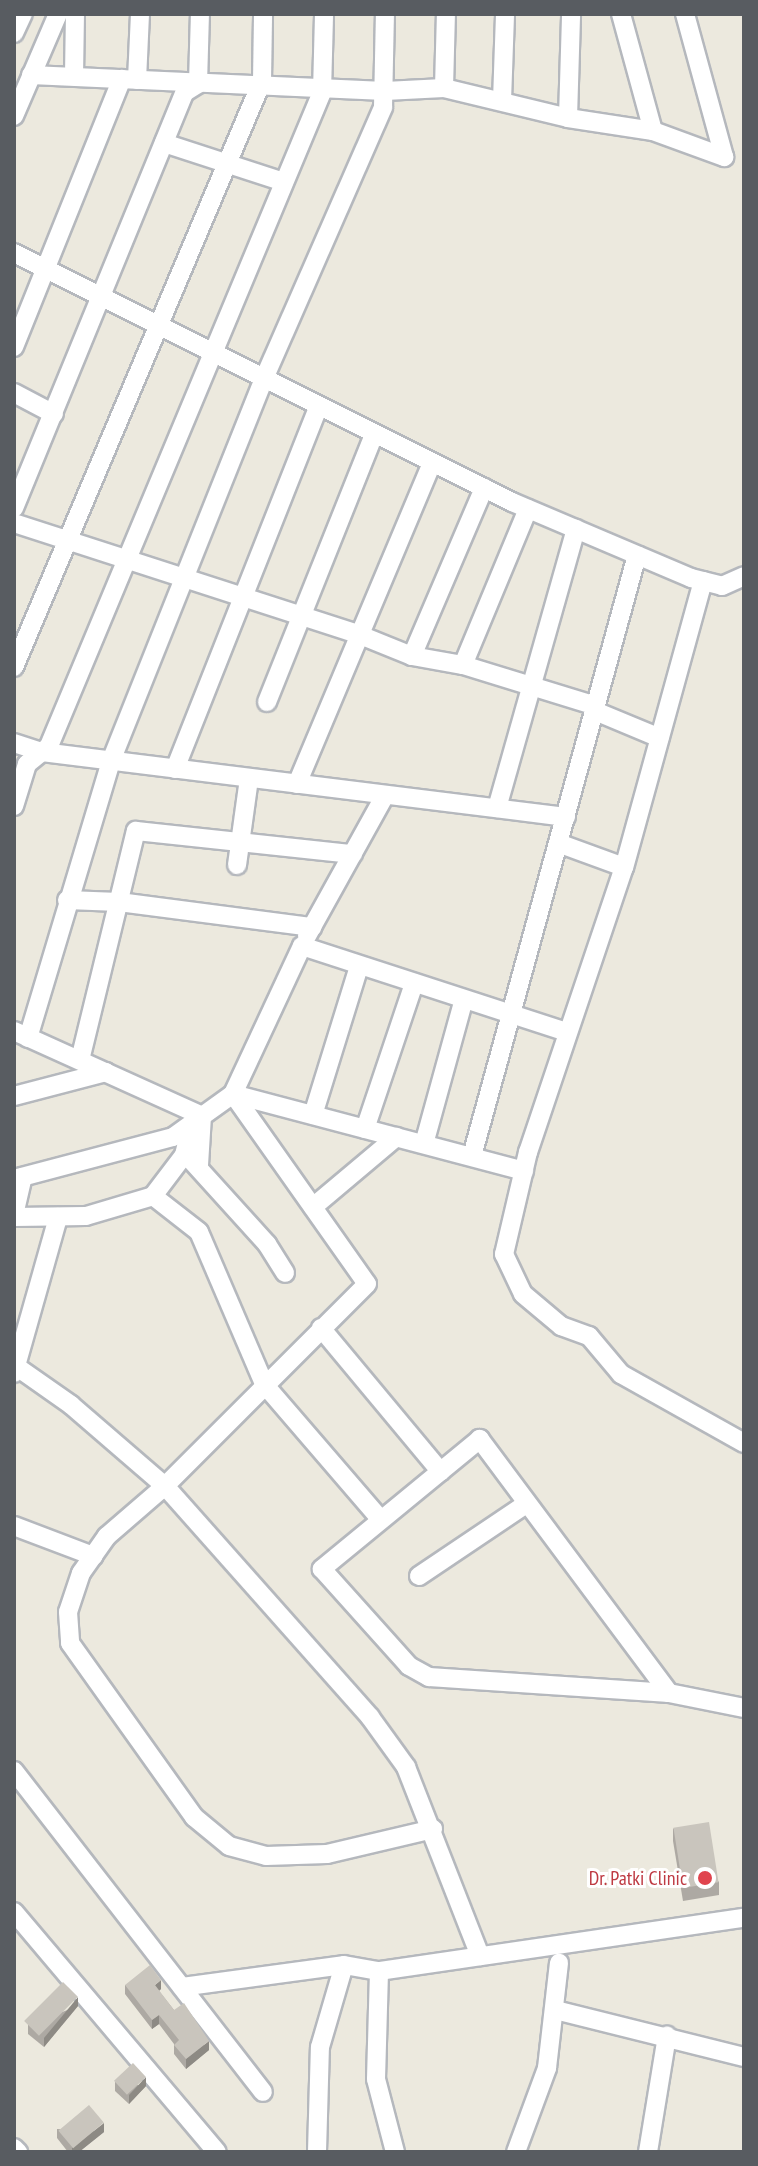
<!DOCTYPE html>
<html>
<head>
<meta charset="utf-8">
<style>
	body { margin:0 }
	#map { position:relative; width:758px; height:2166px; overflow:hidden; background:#ece9de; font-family:"PT Sans Narrow",sans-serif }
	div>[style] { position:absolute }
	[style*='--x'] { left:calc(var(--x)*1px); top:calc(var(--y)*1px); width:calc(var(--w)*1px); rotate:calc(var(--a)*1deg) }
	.roads { filter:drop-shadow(2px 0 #b5b8bd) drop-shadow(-2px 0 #b5b8bd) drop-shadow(0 2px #b5b8bd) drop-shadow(0 -2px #b5b8bd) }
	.minor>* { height:18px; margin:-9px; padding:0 9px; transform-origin:9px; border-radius:9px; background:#fff }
	.wall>* { inset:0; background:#ada9a3 }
	.shaded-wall>* { inset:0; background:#8d8a84 }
	.building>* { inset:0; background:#c9c5bd; transform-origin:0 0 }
	.dots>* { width:22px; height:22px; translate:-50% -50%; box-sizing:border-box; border:4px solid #fff; border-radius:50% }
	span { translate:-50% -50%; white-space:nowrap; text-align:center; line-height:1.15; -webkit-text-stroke:6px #fff; paint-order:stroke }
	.health-label { font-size:20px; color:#be3a42 }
	.right { translate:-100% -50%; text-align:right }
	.frame { position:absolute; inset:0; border:16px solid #585c61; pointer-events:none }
</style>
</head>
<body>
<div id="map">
	<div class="roads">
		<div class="minor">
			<div style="--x:621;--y:14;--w:121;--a:74.7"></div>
			<div style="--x:685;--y:14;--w:148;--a:74.7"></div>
			<div style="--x:14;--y:33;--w:21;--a:-65"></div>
			<div style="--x:31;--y:75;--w:354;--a:2.6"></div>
			<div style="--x:385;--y:91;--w:59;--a:-2.9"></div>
			<div style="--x:444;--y:88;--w:128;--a:13.6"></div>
			<div style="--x:568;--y:118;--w:86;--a:8.7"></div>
			<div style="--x:653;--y:131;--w:76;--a:20.1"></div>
			<div style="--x:74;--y:76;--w:62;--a:-89.1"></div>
			<div style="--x:137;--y:80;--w:66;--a:-87.4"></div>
			<div style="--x:444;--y:88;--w:74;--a:-88.5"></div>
			<div style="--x:502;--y:101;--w:87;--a:-88"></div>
			<div style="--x:14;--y:116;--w:111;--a:-66.7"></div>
			<div style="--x:568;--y:118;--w:104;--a:-88.3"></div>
			<div style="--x:164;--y:143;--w:126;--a:18"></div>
			<div style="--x:14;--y:253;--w:557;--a:26.57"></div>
			<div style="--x:512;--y:502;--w:194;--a:23"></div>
			<div style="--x:691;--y:578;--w:32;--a:14"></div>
			<div style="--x:722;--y:586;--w:24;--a:-24"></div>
			<div style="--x:14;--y:347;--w:289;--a:-68.1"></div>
			<div style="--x:14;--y:393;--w:45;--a:27.7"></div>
			<div style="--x:14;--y:508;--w:450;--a:-67.7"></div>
			<div style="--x:185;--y:92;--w:15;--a:-32"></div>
			<div style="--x:198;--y:84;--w:70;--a:-88.4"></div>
			<div style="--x:14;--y:523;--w:364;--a:17.9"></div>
			<div style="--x:360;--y:635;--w:56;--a:22"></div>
			<div style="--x:412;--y:656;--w:52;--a:10"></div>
			<div style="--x:463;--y:665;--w:139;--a:17.1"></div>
			<div style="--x:596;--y:706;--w:5;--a:101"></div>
			<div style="--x:595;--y:711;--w:70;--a:22.6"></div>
			<div style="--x:703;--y:581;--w:297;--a:105.4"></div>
			<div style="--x:624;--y:867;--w:301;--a:108.6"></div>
			<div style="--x:528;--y:1152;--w:105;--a:103.2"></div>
			<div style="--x:504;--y:1254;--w:44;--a:64.6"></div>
			<div style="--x:523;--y:1294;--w:50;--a:40.1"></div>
			<div style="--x:561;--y:1326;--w:30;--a:20"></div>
			<div style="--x:589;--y:1336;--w:50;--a:49.9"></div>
			<div style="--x:621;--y:1374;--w:141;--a:29.3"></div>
			<div style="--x:412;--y:656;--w:183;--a:-66.8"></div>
			<div style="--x:463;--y:665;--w:169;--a:-67.4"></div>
			<div style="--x:14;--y:667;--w:636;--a:-67.06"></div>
			<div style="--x:262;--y:81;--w:67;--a:-89.1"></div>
			<div style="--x:267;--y:702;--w:288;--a:-68.2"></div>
			<div style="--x:14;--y:743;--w:29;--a:18"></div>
			<div style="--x:42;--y:752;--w:528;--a:7.07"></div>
			<div style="--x:175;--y:769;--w:388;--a:-68.4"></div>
			<div style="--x:297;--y:784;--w:348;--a:-67.2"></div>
			<div style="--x:14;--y:806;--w:44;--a:-72.8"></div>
			<div style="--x:27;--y:764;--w:28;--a:-39"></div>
			<div style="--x:49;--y:746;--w:709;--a:-67.34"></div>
			<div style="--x:322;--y:92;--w:78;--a:-88.5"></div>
			<div style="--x:497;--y:808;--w:290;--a:-74.2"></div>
			<div style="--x:558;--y:843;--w:70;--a:20"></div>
			<div style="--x:237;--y:865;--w:87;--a:-82.1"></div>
			<div style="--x:67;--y:900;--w:52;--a:2.2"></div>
			<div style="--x:119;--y:902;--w:195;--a:7.4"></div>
			<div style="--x:307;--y:936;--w:161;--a:-61"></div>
			<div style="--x:14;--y:1031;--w:206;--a:24.3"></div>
			<div style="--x:202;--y:1116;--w:49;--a:93.5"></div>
			<div style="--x:28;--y:1038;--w:289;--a:-73.3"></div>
			<div style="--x:111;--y:761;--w:409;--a:-68.2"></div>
			<div style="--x:263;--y:381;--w:299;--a:-66.3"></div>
			<div style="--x:383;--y:107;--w:93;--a:-88.8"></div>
			<div style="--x:80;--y:1060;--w:236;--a:-76.3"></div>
			<div style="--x:136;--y:831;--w:218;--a:6.1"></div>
			<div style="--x:14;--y:1096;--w:95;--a:-14.6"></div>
			<div style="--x:313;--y:1115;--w:156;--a:-72.8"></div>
			<div style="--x:365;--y:1129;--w:154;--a:-71.4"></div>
			<div style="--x:424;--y:1144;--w:150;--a:-74.6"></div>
			<div style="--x:472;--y:1156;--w:623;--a:-74.65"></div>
			<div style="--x:190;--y:1159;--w:115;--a:47.8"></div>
			<div style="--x:267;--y:1244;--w:34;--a:58"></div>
			<div style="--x:524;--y:1171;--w:301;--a:-165.2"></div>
			<div style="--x:233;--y:1094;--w:163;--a:-65"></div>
			<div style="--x:302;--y:946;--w:279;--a:18"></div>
			<div style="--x:14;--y:1179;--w:164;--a:-14.8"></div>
			<div style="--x:173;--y:1137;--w:74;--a:-35.6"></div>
			<div style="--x:233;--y:1094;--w:232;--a:54.8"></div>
			<div style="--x:367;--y:1284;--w:286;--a:135"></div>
			<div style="--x:165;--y:1486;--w:77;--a:139.2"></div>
			<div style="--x:107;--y:1536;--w:45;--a:125.1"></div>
			<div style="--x:81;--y:1573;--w:41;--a:108.4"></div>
			<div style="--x:68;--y:1612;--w:31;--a:86"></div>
			<div style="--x:70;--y:1643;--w:214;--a:54.5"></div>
			<div style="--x:194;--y:1817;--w:45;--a:39.6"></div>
			<div style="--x:229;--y:1846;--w:38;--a:15"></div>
			<div style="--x:266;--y:1856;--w:61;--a:-1.9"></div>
			<div style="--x:327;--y:1854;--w:109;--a:-13.3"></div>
			<div style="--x:153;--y:1196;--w:58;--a:38"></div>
			<div style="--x:199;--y:1232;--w:165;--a:66.8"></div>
			<div style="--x:264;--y:1384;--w:179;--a:49.3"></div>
			<div style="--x:313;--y:1207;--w:109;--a:-40.1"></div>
			<div style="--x:14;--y:1215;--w:39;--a:-77"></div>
			<div style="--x:14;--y:1217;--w:72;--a:-0.8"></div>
			<div style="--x:86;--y:1216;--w:70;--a:-16.6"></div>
			<div style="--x:153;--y:1196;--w:51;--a:-52.9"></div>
			<div style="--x:184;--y:1155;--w:32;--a:-76"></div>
			<div style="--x:321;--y:1328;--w:187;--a:50.2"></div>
			<div style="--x:17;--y:1367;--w:66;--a:35.1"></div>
			<div style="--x:71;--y:1405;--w:124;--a:40.8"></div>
			<div style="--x:165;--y:1486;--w:309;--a:48.4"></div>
			<div style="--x:370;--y:1717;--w:62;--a:54.2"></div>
			<div style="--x:406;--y:1767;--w:203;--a:68.6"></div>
			<div style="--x:14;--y:1373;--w:162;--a:-74.2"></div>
			<div style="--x:14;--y:1526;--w:85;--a:20.8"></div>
			<div style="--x:419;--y:1576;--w:129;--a:-33.9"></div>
			<div style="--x:669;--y:1693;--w:317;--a:-126.7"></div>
			<div style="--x:480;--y:1439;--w:205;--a:140.6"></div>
			<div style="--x:322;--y:1569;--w:130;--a:48.1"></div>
			<div style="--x:409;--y:1666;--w:23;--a:29"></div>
			<div style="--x:429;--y:1677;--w:241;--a:3.8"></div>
			<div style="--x:669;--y:1693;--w:76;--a:11.3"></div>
			<div style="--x:14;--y:1771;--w:406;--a:52.2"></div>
			<div style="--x:14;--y:1912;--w:314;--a:49.8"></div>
			<div style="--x:182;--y:1987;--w:163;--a:-7.7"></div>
			<div style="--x:555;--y:2010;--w:195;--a:14"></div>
			<div style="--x:14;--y:2148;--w:6;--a:45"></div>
			<div style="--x:317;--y:2152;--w:105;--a:-88.4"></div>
			<div style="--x:320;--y:2047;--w:85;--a:-73.7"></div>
			<div style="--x:344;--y:1965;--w:36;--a:10"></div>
			<div style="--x:395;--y:2152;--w:75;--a:-104.6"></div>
			<div style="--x:376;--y:2079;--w:108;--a:-88.4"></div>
			<div style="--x:379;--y:1971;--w:369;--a:-8.3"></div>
			<div style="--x:516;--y:2152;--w:90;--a:-69.7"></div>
			<div style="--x:547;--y:2068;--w:106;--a:-83.5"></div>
			<div style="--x:648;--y:2152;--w:118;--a:-80.7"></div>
		</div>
	</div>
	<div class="wall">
		<div style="clip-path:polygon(673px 1828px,719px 1882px,719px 1895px,683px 1901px,673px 1841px)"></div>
		<div style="clip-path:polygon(125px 1985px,161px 1989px,159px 1991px,174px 2010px,209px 2050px,186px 2069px,174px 2054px,174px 2044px,159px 2024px,152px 2029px,125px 1994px)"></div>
		<div style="clip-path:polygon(78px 2006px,44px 2047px,28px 2034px,28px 2025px)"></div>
		<div style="clip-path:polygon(115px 2082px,146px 2086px,129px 2104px,115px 2091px)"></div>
		<div style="clip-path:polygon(57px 2129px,104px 2132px,79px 2152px,68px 2152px,57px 2138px)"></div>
	</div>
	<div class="shaded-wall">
		<div style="clip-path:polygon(161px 1980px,161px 1989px,155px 1994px,155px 1985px)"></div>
		<div style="clip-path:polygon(78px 1997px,78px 2006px,44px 2047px,44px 2038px)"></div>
		<div style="clip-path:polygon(159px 2015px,159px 2024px,152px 2029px,152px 2020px)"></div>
		<div style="clip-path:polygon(209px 2041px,209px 2050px,186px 2069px,186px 2059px)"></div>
		<div style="clip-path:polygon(146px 2077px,146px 2086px,129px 2104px,129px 2095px)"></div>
		<div style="clip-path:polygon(104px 2123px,104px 2132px,79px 2152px,72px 2152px,72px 2148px)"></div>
	</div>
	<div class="building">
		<div style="left:709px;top:1822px;width:61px;height:36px;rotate:81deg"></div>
		<div style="clip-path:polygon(150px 1965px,161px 1980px,155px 1985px,174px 2010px,184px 2003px,209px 2041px,186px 2059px,174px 2045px,179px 2040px,159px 2015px,152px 2020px,125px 1985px)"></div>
		<div style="left:63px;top:1982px;width:21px;height:55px;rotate:45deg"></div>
		<div style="left:133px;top:2063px;width:19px;height:26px;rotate:47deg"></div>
		<div style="left:89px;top:2105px;width:23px;height:40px;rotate:50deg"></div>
	</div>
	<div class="dots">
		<div style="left:705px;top:1878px;background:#e0444e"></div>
	</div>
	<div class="health-label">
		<span class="right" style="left:687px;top:1878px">Dr. Patki Clinic</span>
	</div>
	<div class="frame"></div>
</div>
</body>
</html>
